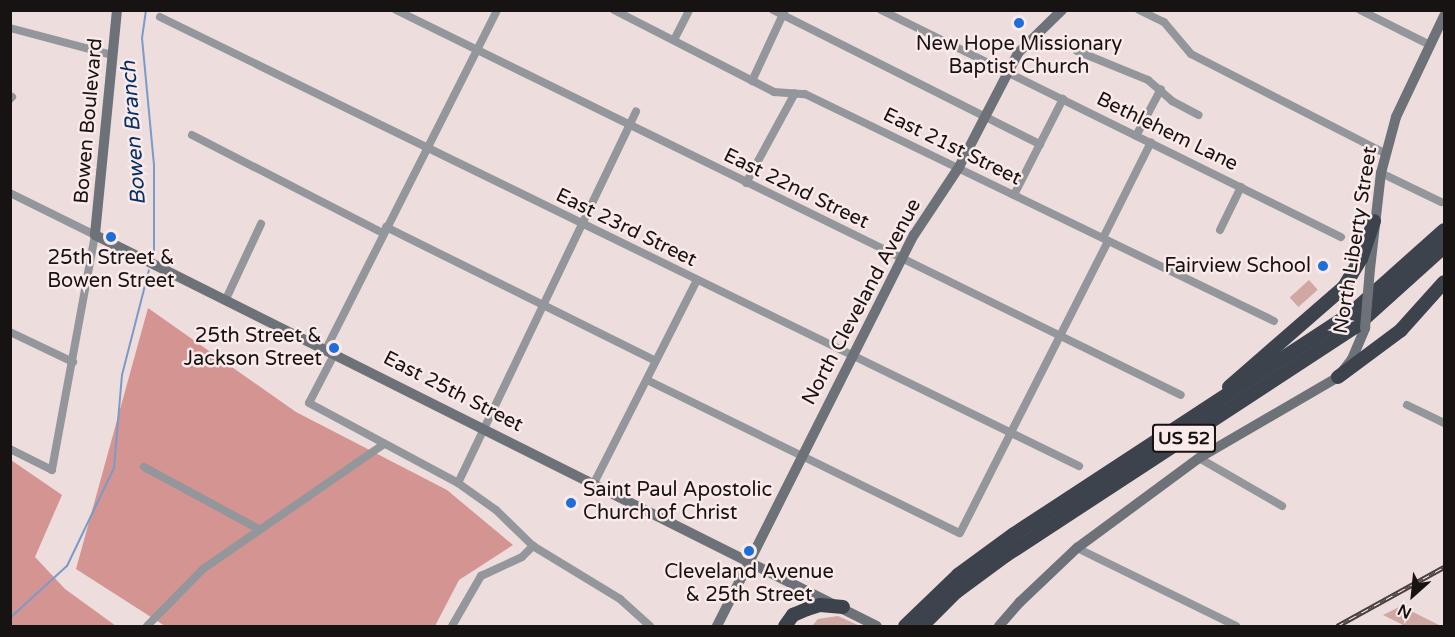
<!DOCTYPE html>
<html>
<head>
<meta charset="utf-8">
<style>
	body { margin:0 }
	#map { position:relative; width:1455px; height:637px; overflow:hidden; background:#eddddc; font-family:"Varela Round",sans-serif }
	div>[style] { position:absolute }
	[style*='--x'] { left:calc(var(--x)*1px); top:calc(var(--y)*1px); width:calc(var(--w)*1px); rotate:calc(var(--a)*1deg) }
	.green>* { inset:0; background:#d1a7a4; transform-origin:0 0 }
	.forest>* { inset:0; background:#d49491 }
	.stream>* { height:2px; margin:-1px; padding:0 1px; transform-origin:1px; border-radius:1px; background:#7a9ac9 }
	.street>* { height:8px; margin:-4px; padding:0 4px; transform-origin:4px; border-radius:4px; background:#93969a }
	.secondary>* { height:10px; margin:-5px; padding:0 5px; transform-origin:5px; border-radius:5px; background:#6d7278 }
	.highway>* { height:14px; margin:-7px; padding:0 7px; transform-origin:7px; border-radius:7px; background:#3d434c }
	.rail>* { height:4.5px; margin-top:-2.25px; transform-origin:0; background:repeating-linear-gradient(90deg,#faeae9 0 7px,#47403f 0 14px); box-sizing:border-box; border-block:2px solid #47403f }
	.secondary-bridge>* { height:10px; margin:-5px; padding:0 5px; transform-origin:5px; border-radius:5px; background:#6d7278 }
	.dots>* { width:16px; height:16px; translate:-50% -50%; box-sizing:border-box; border:3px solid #faeae9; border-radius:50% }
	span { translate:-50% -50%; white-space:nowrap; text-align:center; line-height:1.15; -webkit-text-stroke:5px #faeae9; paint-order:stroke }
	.shield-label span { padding:2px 4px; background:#faeae9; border:2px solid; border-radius:4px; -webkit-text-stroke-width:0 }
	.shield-label { font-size:18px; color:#181313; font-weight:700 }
	.poi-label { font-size:20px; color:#181313 }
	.right { translate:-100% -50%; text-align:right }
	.left { translate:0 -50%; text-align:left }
	.street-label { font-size:20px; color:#181313 }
	.water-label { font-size:21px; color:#053069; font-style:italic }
	.frame { position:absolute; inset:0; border:12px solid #181313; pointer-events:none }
	.north { position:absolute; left:1383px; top:565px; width:60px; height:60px; -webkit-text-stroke:4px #faeae9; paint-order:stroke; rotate:207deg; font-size:16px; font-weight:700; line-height:24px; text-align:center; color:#181313 }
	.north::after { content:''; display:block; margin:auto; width:21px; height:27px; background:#181313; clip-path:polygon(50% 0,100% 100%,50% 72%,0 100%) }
</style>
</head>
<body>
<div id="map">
	<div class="green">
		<div style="left:1309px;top:280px;width:13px;height:26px;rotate:48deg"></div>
		<div style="clip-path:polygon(1401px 606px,1441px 626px,1405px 626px,1383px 615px)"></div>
		<div style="clip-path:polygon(838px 616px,860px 626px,812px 626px,818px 619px)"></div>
	</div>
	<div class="forest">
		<div style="clip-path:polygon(148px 308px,296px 412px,447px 490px,513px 545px,459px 580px,435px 626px,165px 626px,76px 569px)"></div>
		<div style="clip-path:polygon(11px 460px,62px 495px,35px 557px,65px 589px,116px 626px,11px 626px)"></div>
	</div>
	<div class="stream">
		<div style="--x:146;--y:10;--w:28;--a:98"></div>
		<div style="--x:142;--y:38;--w:129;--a:84.6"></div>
		<div style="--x:154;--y:166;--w:87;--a:90"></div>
		<div style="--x:10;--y:618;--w:77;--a:-42.4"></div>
		<div style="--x:67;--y:566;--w:109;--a:-64.4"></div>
		<div style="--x:114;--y:468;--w:93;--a:-85.1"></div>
		<div style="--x:122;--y:375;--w:108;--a:-75.6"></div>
	</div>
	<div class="street">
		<div style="--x:396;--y:10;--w:874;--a:26.13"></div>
		<div style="--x:614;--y:10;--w:180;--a:27.1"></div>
		<div style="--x:774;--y:92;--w:31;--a:4"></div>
		<div style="--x:805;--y:94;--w:521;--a:25.83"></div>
		<div style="--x:773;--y:10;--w:299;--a:26.7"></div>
		<div style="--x:881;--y:10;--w:513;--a:26.27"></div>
		<div style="--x:1139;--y:10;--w:28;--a:26"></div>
		<div style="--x:1164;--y:22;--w:42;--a:49.8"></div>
		<div style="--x:1191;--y:54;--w:219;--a:27.1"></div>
		<div style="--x:1360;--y:10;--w:78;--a:26.6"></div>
		<div style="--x:160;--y:17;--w:1023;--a:26.04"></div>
		<div style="--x:10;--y:28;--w:106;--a:14.8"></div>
		<div style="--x:674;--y:40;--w:34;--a:-63"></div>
		<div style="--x:1077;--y:51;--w:77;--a:22.2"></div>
		<div style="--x:1148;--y:80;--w:32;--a:41"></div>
		<div style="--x:1172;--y:101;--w:30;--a:28"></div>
		<div style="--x:752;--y:81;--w:78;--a:-65.1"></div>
		<div style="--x:10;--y:99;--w:3;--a:-45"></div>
		<div style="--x:192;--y:135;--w:215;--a:27.2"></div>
		<div style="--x:1136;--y:136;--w:53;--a:-62"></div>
		<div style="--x:1381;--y:173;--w:67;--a:25.8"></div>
		<div style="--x:746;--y:183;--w:102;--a:-61.4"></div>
		<div style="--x:10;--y:193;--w:95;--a:26.3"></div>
		<div style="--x:95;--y:235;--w:239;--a:100.4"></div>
		<div style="--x:52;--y:470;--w:47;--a:-153.4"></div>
		<div style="--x:1014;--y:195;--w:108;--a:-63"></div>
		<div style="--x:386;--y:227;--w:301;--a:26.4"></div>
		<div style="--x:1220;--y:230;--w:48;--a:-64"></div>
		<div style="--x:1103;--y:238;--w:107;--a:-63.4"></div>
		<div style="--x:226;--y:299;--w:83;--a:-65"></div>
		<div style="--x:10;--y:332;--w:70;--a:25.5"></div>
		<div style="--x:326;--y:349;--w:380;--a:-63.2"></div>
		<div style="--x:335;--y:353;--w:56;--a:117.5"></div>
		<div style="--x:309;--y:403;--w:169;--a:28.2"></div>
		<div style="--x:458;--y:483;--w:47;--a:35.4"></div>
		<div style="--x:496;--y:510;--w:52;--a:44.2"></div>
		<div style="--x:533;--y:546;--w:102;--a:31.3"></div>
		<div style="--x:620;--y:599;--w:40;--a:42"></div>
		<div style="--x:647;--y:380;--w:348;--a:26.1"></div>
		<div style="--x:960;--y:533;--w:327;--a:-63.1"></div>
		<div style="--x:1407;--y:405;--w:41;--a:25.9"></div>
		<div style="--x:1199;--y:458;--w:96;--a:30"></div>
		<div style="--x:144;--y:467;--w:128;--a:28.4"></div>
		<div style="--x:458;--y:483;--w:412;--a:-64.4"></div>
		<div style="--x:594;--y:483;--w:225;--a:-63.1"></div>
		<div style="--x:1077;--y:548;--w:177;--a:26.1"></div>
		<div style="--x:147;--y:626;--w:80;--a:-45.5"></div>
		<div style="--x:203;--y:569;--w:220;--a:-34.6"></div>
		<div style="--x:452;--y:626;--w:58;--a:-59.9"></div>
		<div style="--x:481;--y:576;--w:45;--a:-24.9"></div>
		<div style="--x:522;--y:557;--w:16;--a:-45"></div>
	</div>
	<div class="secondary">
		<div style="--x:117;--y:10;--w:226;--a:95.6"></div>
		<div style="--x:95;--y:235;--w:874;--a:26.57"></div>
		<div style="--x:1370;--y:269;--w:97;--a:-83.5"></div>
		<div style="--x:1381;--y:173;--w:58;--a:-75"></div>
		<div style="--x:1396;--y:117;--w:112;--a:-64.6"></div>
		<div style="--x:717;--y:626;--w:438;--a:-63.3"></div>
		<div style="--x:914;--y:235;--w:82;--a:-56.5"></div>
		<div style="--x:959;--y:167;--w:128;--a:-62.6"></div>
		<div style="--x:1018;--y:53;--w:62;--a:-44.3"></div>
		<div style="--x:999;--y:626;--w:32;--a:-49"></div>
		<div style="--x:1020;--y:602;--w:79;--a:-43.5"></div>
		<div style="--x:1077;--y:548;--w:152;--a:-36.4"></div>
		<div style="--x:1199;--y:458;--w:161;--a:-30.2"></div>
		<div style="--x:1338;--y:377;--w:23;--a:-52"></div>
		<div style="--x:1352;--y:359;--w:34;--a:-67"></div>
	</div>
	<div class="highway">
		<div style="--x:1338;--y:377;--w:79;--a:-36.7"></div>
		<div style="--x:1401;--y:330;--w:64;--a:-48.1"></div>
		<div style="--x:1229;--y:387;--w:152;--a:-41"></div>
		<div style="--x:1344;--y:287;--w:33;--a:-59"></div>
		<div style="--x:1361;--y:259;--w:40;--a:-71.1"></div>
		<div style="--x:785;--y:626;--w:14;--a:-54"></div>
		<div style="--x:793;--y:615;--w:15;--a:-23"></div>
		<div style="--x:807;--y:609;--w:14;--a:-17"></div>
		<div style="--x:820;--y:605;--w:23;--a:5"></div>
		<div style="--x:905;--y:626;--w:74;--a:-43.9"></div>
		<div style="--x:958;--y:575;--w:69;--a:-36.2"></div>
		<div style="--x:1014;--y:534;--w:400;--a:-33.2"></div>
		<div style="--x:1349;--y:315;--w:127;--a:-41.8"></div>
		<div style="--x:922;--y:626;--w:48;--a:-45"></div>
		<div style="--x:956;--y:592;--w:61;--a:-36.3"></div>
		<div style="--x:1005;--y:556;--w:418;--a:-33.2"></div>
		<div style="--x:1355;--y:327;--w:120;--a:-42"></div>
	</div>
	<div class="rail">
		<div style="--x:1337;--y:626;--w:122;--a:-28.9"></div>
	</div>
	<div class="secondary-bridge">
		<div style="--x:1365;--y:328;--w:59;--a:-85.2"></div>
	</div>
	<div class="dots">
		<div style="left:1019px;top:23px;background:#1e6ed9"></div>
		<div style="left:111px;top:237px;background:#1e6ed9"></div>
		<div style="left:1323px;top:266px;background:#1e6ed9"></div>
		<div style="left:334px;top:348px;background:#1e6ed9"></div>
		<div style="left:571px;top:503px;background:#1e6ed9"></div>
		<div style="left:749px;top:551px;background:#1e6ed9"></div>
	</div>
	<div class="shield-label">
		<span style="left:1184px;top:438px">US 52</span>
	</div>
	<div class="poi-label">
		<span style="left:1019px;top:56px">New Hope Missionary<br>Baptist Church</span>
		<span style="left:111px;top:270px">25th Street &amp;<br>Bowen Street</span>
		<span class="right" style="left:1311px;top:266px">Fairview School</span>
		<span class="right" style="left:322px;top:348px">25th Street &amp;<br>Jackson Street</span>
		<span class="left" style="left:583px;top:502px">Saint Paul Apostolic<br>Church of Christ</span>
		<span style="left:749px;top:584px">Cleveland Avenue<br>&amp; 25th Street</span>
	</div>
	<div class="street-label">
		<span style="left:89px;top:121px;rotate:-85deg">Bowen Boulevard</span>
		<span style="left:1167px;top:132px;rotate:26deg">Bethlehem Lane</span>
		<span style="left:952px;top:147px;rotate:26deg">East 21st Street</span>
		<span style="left:796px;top:189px;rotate:26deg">East 22nd Street</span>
		<span style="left:626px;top:228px;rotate:26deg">East 23rd Street</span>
		<span style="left:1356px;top:240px;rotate:-81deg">North Liberty Street</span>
		<span style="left:862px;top:302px;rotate:-62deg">North Cleveland Avenue</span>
		<span style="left:453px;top:392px;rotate:27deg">East 25th Street</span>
	</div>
	<div class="water-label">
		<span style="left:134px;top:133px;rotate:-94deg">Bowen Branch</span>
	</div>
	<div class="frame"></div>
	<div class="north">N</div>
</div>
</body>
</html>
